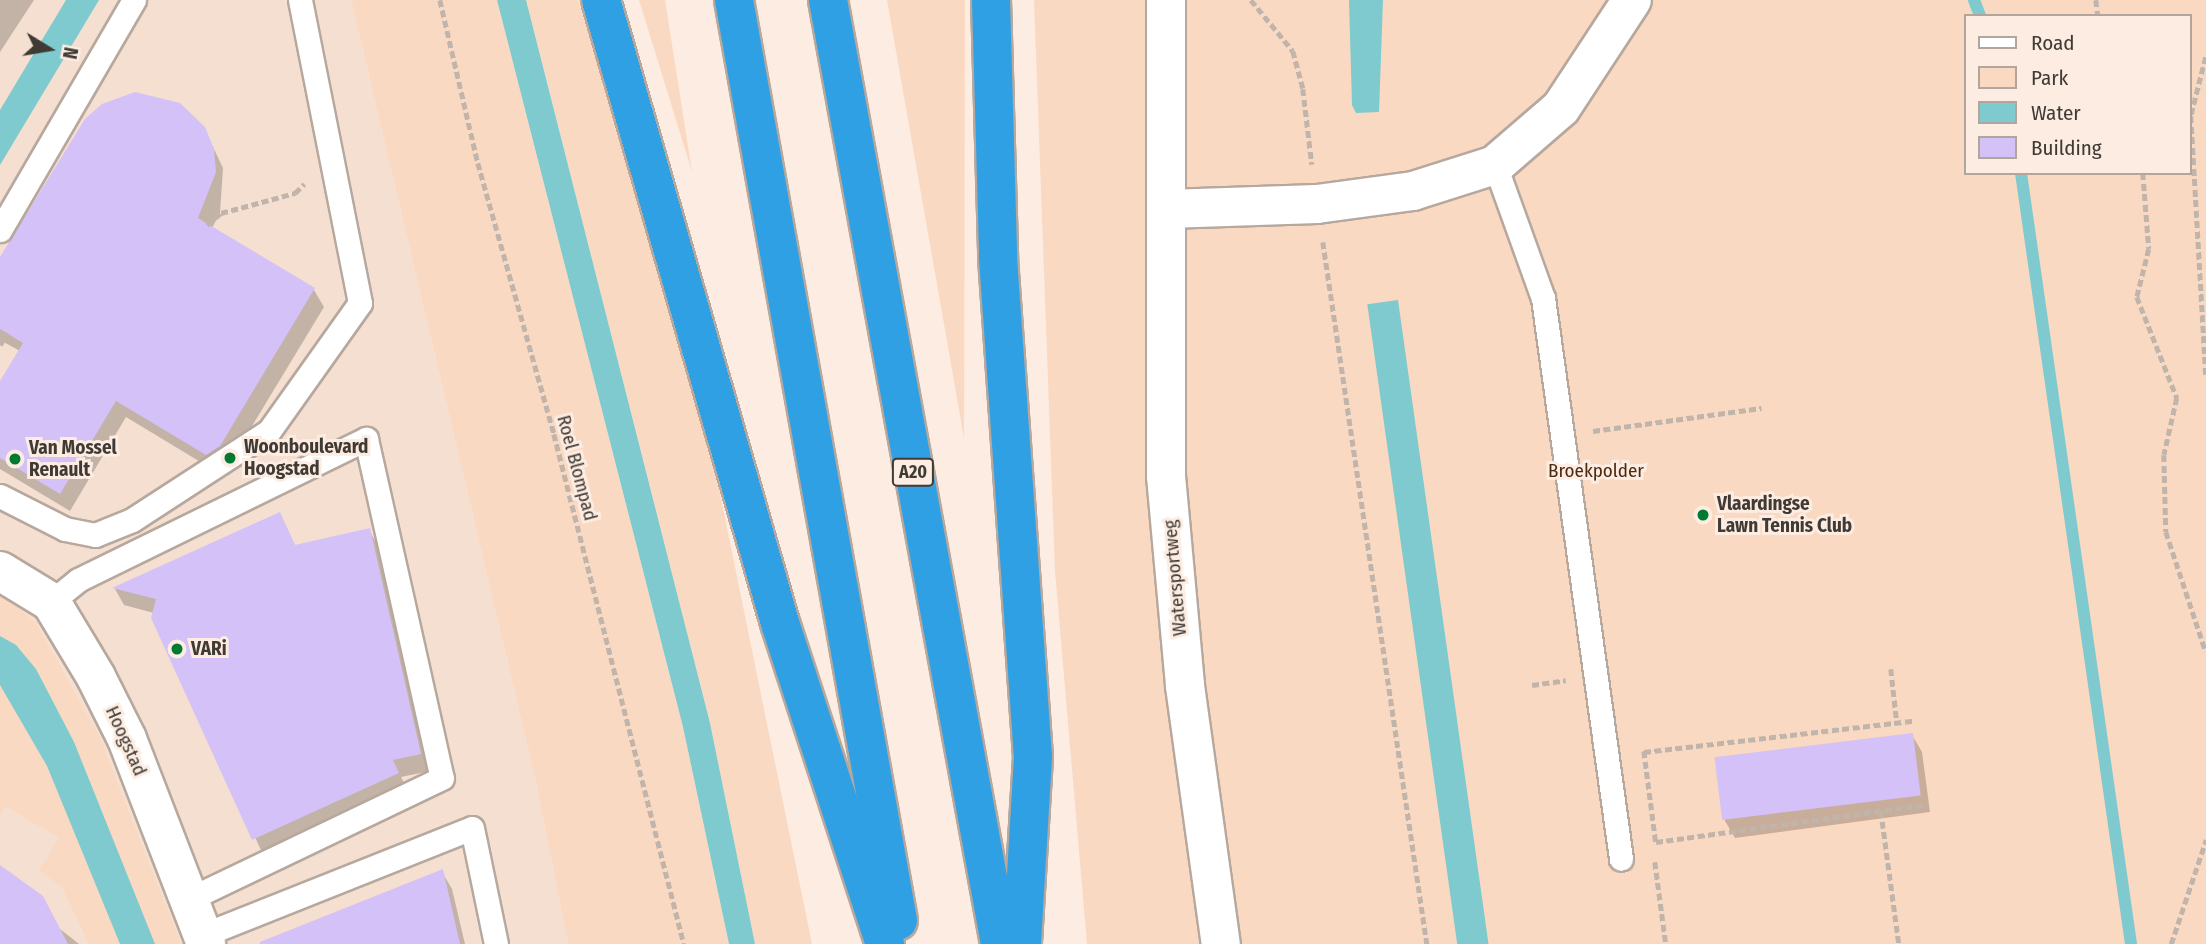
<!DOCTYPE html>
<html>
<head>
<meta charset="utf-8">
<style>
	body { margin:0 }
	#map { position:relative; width:2206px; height:944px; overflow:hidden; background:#fcece1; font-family:"Fira Sans Condensed",sans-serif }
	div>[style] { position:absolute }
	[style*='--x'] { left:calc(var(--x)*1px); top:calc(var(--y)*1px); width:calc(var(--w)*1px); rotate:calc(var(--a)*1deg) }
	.built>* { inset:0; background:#f4dfd0 }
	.green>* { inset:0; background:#fad9c2 }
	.water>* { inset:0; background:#7ecace; transform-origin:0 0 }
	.shadow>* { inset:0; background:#0003 }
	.stream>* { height:12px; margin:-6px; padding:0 6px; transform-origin:6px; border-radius:6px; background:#7ecace }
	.building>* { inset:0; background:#d3c1f7; transform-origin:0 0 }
	.path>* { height:4.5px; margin-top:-2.25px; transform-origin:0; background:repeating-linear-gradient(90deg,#c1b4ab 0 7px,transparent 0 10.5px) }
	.roads { filter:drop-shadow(2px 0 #b7a89e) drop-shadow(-2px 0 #b7a89e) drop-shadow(0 2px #b7a89e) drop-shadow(0 -2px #b7a89e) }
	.service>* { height:23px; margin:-11.5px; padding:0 11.5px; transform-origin:11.5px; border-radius:11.5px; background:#fff }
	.minor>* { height:38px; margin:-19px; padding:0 19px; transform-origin:19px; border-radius:19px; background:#fff }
	.motorway>* { height:38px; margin:-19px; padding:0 19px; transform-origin:19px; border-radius:19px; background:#30a0e4 }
	.dots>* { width:19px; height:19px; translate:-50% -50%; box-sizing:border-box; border:4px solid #fcece1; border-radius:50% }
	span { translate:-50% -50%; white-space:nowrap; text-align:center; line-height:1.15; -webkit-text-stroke:6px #fcece1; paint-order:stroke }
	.shield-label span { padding:2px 5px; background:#fcece1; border:2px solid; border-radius:5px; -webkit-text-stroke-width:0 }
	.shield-label { font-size:18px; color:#403a35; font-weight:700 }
	.poi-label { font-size:19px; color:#403a35; font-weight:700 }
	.left { translate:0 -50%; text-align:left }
	.street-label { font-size:19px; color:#403a35 }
	.park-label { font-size:19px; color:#4c2b10 }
	.legend { position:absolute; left:1964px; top:14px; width:228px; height:161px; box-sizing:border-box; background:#fcece1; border:2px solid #b1a59c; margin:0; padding:9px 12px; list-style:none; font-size:21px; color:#403a35 }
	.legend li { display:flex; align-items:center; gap:14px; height:35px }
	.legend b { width:35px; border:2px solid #b1a59c }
	.north { position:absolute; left:14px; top:14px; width:70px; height:70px; -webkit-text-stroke:5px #fcece1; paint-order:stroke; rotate:101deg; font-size:19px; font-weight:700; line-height:28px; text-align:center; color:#403a35 }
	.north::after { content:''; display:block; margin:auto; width:24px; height:32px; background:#403a35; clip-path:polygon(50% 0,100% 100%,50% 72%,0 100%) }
</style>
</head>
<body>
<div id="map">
	<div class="built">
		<div style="clip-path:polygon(0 0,351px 0,535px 778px,568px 944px,0 944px)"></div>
	</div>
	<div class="green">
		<div style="clip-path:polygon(351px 0,497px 0,683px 727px,729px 944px,568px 944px,535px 778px)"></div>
		<div style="clip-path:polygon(526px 0,578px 0,596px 57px,716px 474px,812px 944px,755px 944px,710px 723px)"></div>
		<div style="clip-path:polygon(639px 0,665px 0,692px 172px)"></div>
		<div style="clip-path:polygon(887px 0,965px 0,964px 438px)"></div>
		<div style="clip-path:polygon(evenodd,1034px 0,2206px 0,2206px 944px,1087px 944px,1055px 571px,1034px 0,1966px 16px,2190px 16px,2190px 173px,1966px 173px,1966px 16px)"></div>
		<div style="clip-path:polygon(0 594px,36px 623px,100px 738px,181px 944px,155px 944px,74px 742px,36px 669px,16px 645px,0 636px)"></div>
		<div style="clip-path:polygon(0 685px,47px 766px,120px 944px,89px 944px,62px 887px,39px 870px,59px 838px,6px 806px,0 814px)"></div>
	</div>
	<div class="water">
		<div style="clip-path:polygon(66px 0,99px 0,0 165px,0 110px)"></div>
		<div style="clip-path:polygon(497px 0,526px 0,710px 723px,755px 944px,729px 944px,683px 727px)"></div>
		<div style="clip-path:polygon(1349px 0,1383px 0,1379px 112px,1356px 113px,1352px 105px)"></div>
		<div style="left:1398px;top:300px;width:651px;height:31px;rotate:82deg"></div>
		<div style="clip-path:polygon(0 636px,16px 645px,36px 669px,74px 742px,155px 944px,120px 944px,47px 766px,0 685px)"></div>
	</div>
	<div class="shadow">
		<div style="clip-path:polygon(0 0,34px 0,0 52px)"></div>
		<div style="clip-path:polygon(204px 128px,223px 168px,220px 213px,212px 228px,314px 290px,324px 307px,229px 464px,217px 472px,126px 417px,70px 511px,0 469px,0 384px,20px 351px,0 340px,0 261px)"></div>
		<div style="clip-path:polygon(279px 514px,296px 547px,369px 530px,379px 548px,430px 771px,401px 777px,408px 791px,264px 857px,154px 613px,124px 605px,115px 589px)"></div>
		<div style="clip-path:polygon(1912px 735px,1922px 752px,1930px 812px,1735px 838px,1725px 821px,1717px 762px)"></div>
		<div style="clip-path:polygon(442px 872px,452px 889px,465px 944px,293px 944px)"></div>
		<div style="clip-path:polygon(0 874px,60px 929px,79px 944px,0 944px)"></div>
	</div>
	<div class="stream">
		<div style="--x:1974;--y:0;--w:17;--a:69"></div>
		<div style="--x:2021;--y:173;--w:779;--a:81.88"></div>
	</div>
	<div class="building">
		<div style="clip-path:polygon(135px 92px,180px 103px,205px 127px,214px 149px,216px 172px,198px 218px,315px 288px,220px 446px,206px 455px,116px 401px,60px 494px,0 458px,0 381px,23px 343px,0 329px,0 257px,85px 119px,102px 104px)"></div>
		<div style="clip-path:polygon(280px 512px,295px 545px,370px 528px,421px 754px,393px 760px,399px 773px,252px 840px,151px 618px,156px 599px,112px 588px)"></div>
		<div style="left:1913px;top:733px;width:63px;height:200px;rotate:83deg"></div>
		<div style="clip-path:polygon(0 865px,43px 896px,68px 944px,0 944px)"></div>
		<div style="clip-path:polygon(443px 869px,460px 944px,260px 944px,260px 942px)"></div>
	</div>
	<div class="path">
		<div style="--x:440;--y:0;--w:167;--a:76.9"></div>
		<div style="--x:478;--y:163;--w:281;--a:74.3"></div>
		<div style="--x:554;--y:434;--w:526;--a:75.7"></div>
		<div style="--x:1251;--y:0;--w:66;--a:50.5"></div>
		<div style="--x:1293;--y:51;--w:39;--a:75"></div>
		<div style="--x:1303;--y:89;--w:76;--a:83.2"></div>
		<div style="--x:2096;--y:0;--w:16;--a:83"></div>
		<div style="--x:2206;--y:57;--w:61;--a:104.3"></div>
		<div style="--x:2191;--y:116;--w:259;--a:86.7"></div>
		<div style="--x:2143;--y:173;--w:76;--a:85.5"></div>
		<div style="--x:2149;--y:249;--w:49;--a:104"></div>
		<div style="--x:2137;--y:297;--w:109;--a:68.4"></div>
		<div style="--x:2177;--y:398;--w:58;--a:102.8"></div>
		<div style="--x:2164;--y:455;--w:77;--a:88.5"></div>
		<div style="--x:2166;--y:532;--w:126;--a:71.6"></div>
		<div style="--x:207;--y:225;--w:18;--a:-41"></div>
		<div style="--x:221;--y:213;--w:77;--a:-15.1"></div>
		<div style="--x:295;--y:193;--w:13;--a:-45"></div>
		<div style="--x:1323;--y:242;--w:710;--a:81.57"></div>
		<div style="--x:0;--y:345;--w:14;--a:-60"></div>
		<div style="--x:1593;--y:431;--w:170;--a:-7.8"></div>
		<div style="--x:1891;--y:669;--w:54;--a:83.7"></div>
		<div style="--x:1532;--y:685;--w:34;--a:-8"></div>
		<div style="--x:1644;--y:751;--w:93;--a:82.6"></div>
		<div style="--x:1644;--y:752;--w:271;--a:-6.6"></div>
		<div style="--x:1881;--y:811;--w:134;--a:82.3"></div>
		<div style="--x:1656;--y:842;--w:269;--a:-7.9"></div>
		<div style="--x:1655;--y:862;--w:83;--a:82.4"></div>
		<div style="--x:2171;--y:944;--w:110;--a:-71.4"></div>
	</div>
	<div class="roads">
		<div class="service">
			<div style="--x:1495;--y:165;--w:141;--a:70.2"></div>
			<div style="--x:1543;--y:298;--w:566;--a:82.08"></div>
			<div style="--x:0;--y:230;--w:266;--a:-59.8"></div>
			<div style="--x:0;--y:496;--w:73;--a:26.9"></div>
			<div style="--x:65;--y:529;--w:31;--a:11"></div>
			<div style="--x:95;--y:535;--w:40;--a:-22"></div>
			<div style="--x:132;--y:520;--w:163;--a:-33"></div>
			<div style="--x:269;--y:431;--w:157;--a:-54.6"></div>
			<div style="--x:360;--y:303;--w:309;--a:-101.2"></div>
			<div style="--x:51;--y:602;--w:35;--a:-39"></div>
			<div style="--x:78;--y:580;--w:321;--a:-26.1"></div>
			<div style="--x:366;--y:439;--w:347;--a:77.4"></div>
			<div style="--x:442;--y:778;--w:280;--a:154.4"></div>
			<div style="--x:203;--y:935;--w:289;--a:-21.7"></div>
			<div style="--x:472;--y:828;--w:118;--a:78.3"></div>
		</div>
		<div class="minor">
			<div style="--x:1166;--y:0;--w:476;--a:90"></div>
			<div style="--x:1166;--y:476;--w:211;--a:84.8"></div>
			<div style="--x:1185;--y:686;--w:260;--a:82.1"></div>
			<div style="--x:1167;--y:209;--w:150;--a:-1.9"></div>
			<div style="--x:1317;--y:204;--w:97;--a:-7.7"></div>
			<div style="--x:1413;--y:191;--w:86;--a:-17.6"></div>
			<div style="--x:1495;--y:165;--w:87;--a:-40.8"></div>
			<div style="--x:1561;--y:108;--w:129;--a:-56.7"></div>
			<div style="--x:0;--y:571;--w:60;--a:31.3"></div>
			<div style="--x:51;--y:602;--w:87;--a:59"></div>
			<div style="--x:96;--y:677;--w:69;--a:63.4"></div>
			<div style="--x:127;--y:739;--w:220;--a:68.9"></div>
		</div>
		<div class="motorway">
			<div style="--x:601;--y:0;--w:648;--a:73.97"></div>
			<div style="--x:780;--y:623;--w:338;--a:71.9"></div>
			<div style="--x:734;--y:0;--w:935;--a:79.9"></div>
			<div style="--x:828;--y:0;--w:960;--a:79.67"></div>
			<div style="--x:991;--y:0;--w:258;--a:88.4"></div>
			<div style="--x:998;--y:258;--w:500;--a:85.99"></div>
			<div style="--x:1033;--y:757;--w:187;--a:93.4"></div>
		</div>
	</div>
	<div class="dots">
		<div style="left:230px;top:458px;background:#007a31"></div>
		<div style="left:15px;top:459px;background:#007a31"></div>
		<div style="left:1703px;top:515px;background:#007a31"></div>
		<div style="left:177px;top:649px;background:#007a31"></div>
	</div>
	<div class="shield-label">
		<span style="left:913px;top:472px">A20</span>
	</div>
	<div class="poi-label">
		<span class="left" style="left:244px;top:458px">Woonboulevard<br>Hoogstad</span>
		<span class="left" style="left:29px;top:459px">Van Mossel<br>Renault</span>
		<span class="left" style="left:1717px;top:515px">Vlaardingse<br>Lawn Tennis Club</span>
		<span class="left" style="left:191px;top:649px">VARi</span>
	</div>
	<div class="street-label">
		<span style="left:577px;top:468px;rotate:75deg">Roel Blompad</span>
		<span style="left:1175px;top:578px;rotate:-95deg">Watersportweg</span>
		<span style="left:126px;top:741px;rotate:66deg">Hoogstad</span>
	</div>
	<div class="park-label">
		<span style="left:1596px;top:471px">Broekpolder</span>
	</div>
	<ul class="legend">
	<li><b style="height:9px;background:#fff"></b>Road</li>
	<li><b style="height:19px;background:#fad9c2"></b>Park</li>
	<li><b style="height:19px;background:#7ecace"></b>Water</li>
	<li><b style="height:19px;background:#d3c1f7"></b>Building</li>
	</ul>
	<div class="north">N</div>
</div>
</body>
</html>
